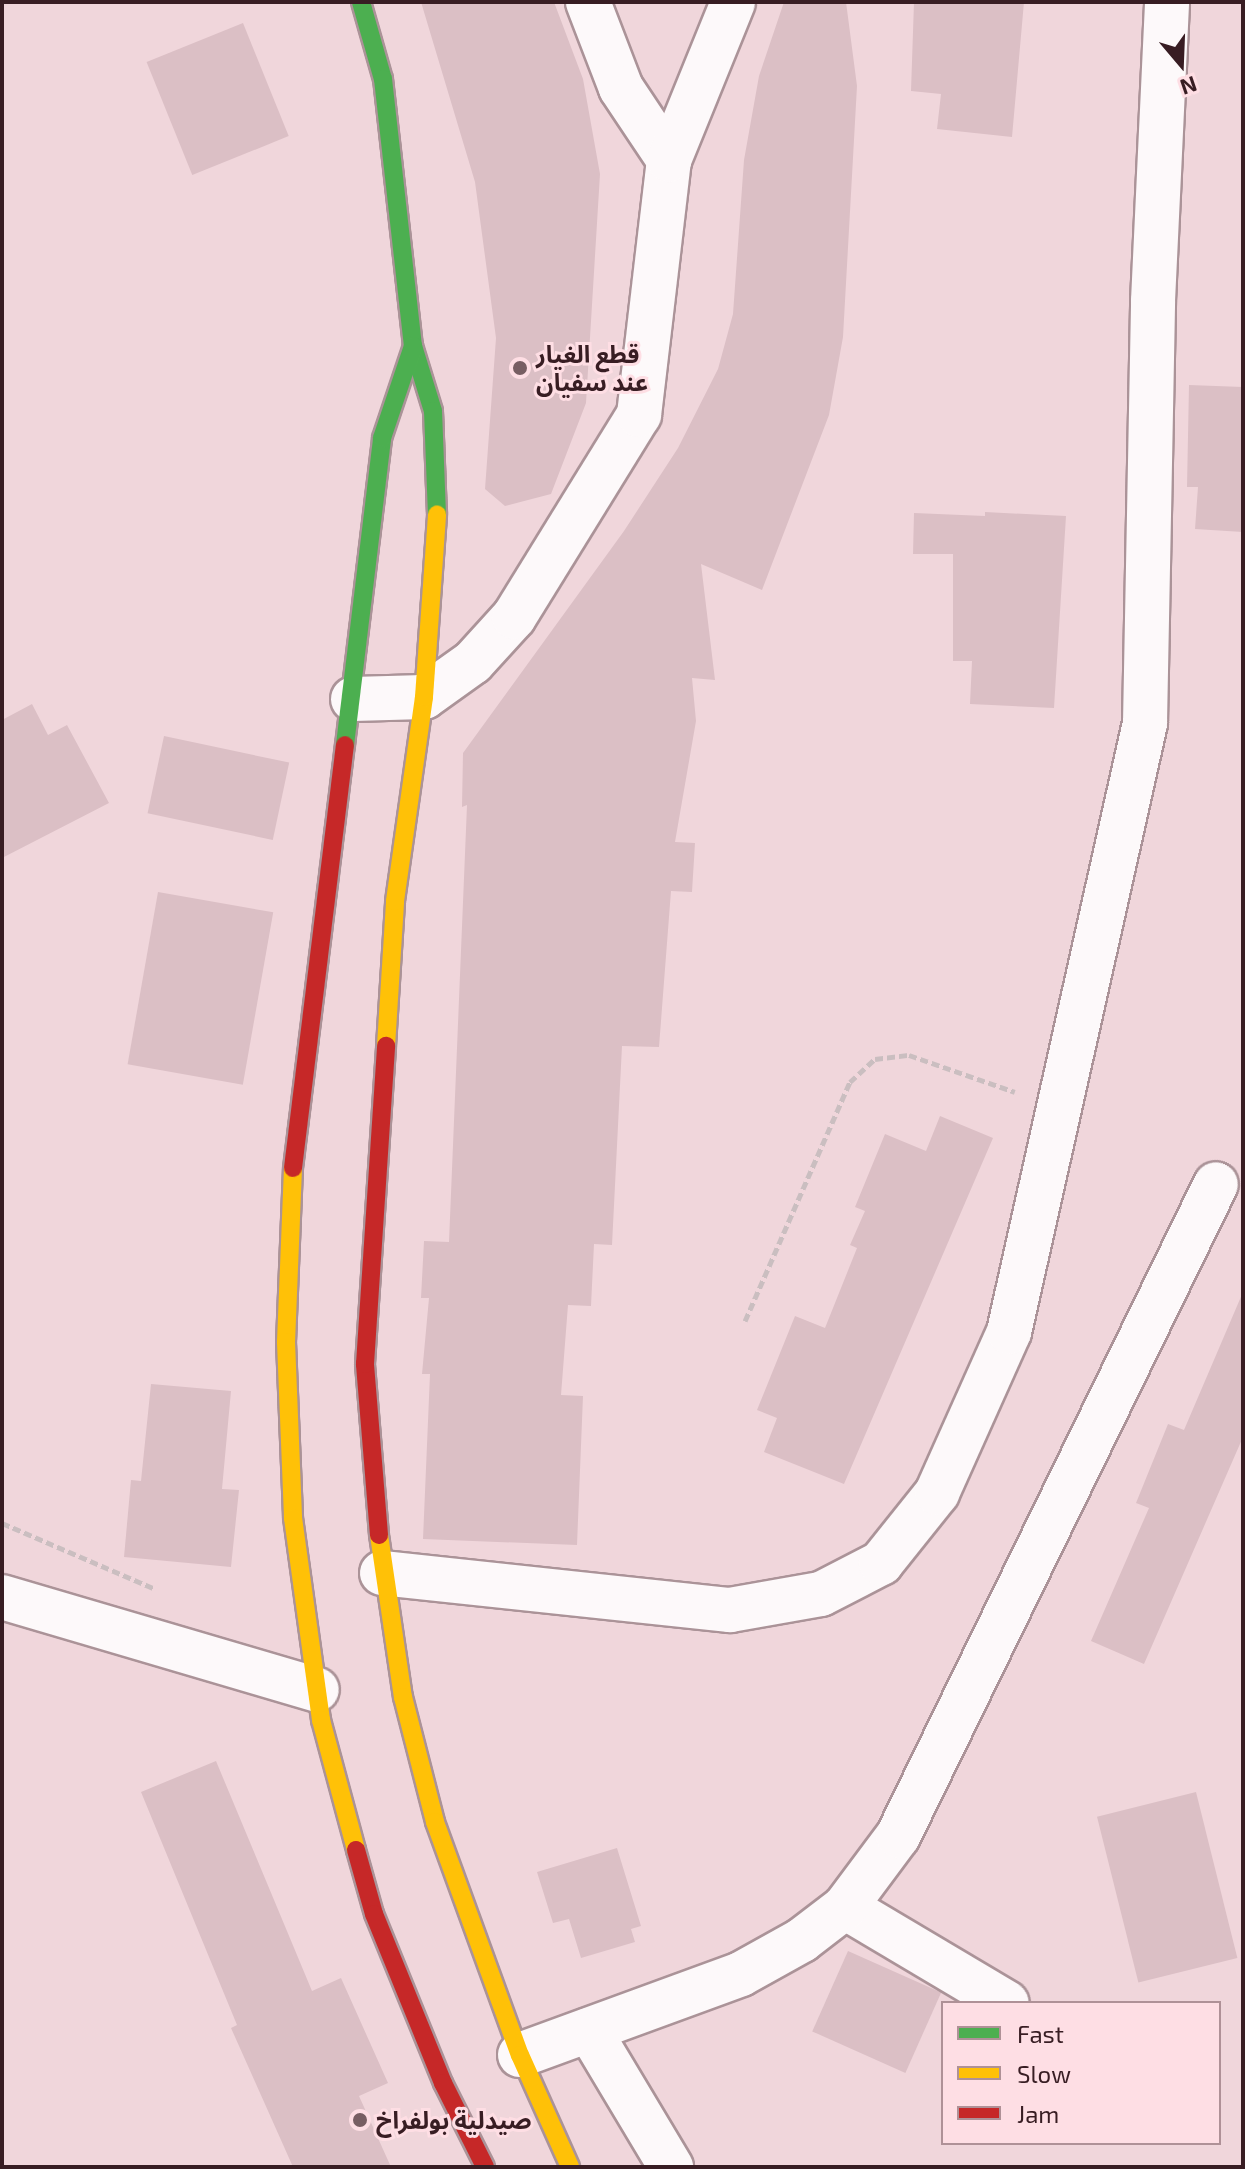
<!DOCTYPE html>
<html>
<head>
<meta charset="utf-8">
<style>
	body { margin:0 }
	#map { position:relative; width:1245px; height:2169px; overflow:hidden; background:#f0d6db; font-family:"Exo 2","Noto Sans Arabic",sans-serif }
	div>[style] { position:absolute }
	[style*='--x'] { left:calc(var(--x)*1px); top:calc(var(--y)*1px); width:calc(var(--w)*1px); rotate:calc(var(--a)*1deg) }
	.building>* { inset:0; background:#dbbfc5; transform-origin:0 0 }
	.path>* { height:5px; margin-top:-2.5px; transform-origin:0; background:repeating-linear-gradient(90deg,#cabec0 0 8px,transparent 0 12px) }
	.roads { filter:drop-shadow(2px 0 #ab9398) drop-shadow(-2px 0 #ab9398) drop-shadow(0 2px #ab9398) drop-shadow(0 -2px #ab9398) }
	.street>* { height:44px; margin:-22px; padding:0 22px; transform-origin:22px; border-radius:22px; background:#fdf9fa }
	.fast>* { height:18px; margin:-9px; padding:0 9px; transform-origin:9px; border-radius:9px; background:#4caf50 }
	.slow>* { height:18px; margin:-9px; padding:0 9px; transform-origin:9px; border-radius:9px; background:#ffc107 }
	.jam>* { height:18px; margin:-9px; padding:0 9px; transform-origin:9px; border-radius:9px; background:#c62828 }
	.dots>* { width:22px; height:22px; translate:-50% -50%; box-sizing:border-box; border:4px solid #fedee4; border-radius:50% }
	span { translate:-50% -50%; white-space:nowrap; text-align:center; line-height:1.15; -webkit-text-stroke:6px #fedee4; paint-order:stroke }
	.poi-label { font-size:24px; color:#381d23; font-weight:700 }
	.left { translate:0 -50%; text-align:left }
	.frame { position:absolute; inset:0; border:4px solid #381d23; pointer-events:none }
	.legend { position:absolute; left:941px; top:2001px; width:280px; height:144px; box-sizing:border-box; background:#fedee4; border:2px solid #af9197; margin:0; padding:10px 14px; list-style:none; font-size:24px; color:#381d23 }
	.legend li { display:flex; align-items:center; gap:16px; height:40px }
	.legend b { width:40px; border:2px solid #af9197 }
	.north { position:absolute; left:1141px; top:24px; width:80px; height:80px; -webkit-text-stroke:6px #fedee4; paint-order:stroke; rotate:161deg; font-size:22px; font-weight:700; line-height:32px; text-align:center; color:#381d23 }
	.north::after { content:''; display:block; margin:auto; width:28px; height:36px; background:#381d23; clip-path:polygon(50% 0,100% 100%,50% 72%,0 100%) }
</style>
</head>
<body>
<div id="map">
	<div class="building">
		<div style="clip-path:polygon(421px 2px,554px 2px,583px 79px,600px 174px,586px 403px,551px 494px,505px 506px,485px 489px,496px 338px,475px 182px)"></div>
		<div style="clip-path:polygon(784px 2px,846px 2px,857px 86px,843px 337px,829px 415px,762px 590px,701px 564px,715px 680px,692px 678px,696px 721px,675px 842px,695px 843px,692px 892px,671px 891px,659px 1047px,622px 1046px,612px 1245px,594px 1244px,591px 1306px,568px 1305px,561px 1395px,583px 1396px,577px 1545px,423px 1539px,430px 1374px,422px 1374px,429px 1298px,421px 1298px,424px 1241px,449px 1242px,467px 805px,462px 807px,463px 753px,624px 531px,678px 448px,718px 369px,733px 314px,744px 160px,759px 76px)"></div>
		<div style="clip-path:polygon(914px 2px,1024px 2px,1012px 137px,937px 129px,941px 94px,911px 91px)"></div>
		<div style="left:243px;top:23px;width:122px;height:104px;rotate:68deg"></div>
		<div style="clip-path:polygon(1189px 385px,1243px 387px,1243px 532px,1195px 529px,1198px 487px,1187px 487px)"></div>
		<div style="clip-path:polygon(985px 512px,1066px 516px,1054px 708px,970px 704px,972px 661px,953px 661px,953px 554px,913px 554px,914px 513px,985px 516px)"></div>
		<div style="clip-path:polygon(32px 704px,48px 735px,67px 725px,109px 803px,2px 858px,2px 720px)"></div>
		<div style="left:164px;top:736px;width:128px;height:79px;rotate:12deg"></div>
		<div style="left:158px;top:892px;width:117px;height:175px;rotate:10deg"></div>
		<div style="clip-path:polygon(940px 1116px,993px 1138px,844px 1484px,764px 1452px,777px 1418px,757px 1410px,795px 1316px,825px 1328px,857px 1248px,850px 1245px,865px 1211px,855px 1207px,885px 1134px,926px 1151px)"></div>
		<div style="clip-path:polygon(1243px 1292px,1243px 1437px,1144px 1664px,1091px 1641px,1149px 1508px,1136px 1503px,1168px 1424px,1184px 1430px)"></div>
		<div style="clip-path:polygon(151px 1384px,231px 1391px,222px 1489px,239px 1490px,231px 1567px,124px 1557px,131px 1480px,141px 1481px)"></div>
		<div style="clip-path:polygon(216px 1761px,312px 1991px,341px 1978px,388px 2083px,359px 2096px,391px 2167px,293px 2167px,231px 2028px,237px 2025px,141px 1792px)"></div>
		<div style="left:1196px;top:1792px;width:171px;height:102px;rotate:76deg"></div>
		<div style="clip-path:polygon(617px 1848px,641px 1926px,631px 1929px,635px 1942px,581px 1958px,569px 1919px,553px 1923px,537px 1872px)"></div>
		<div style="left:848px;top:1951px;width:102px;height:88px;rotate:24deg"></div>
	</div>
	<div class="path">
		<div style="--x:745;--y:1321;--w:261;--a:-66.3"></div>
		<div style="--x:850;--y:1082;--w:34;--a:-43"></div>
		<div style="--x:875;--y:1059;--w:34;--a:-7"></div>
		<div style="--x:909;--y:1055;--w:112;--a:19.2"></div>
		<div style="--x:2;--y:1523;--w:167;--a:23.3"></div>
	</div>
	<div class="roads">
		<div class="street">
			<div style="--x:588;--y:2;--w:92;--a:69"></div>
			<div style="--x:621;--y:88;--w:87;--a:56.3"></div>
			<div style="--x:353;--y:699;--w:71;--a:-1.6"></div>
			<div style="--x:424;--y:697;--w:60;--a:-35.5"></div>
			<div style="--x:473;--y:662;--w:61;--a:-47.7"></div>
			<div style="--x:514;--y:617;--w:238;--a:-58.3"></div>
			<div style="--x:639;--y:415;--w:257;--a:-83.3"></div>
			<div style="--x:669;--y:160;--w:170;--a:-67.9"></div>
			<div style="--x:382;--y:1573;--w:350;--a:6.1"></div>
			<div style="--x:730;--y:1610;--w:92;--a:-10"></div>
			<div style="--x:821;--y:1594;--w:68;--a:-27.3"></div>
			<div style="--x:881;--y:1563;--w:90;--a:-51.3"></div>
			<div style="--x:937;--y:1493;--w:176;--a:-65.9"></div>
			<div style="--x:1009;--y:1332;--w:624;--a:-77.41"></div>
			<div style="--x:1145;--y:723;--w:422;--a:-88.9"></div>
			<div style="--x:1153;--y:301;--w:299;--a:-87.3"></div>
			<div style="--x:2;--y:1597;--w:328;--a:16.4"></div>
			<div style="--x:845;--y:1907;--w:188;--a:30.7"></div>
			<div style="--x:589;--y:2030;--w:160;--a:59.1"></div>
			<div style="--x:520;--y:2055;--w:235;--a:-20.1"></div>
			<div style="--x:741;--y:1974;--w:70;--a:-29.1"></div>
			<div style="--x:802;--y:1940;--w:54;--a:-37.5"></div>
			<div style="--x:845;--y:1907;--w:89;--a:-53.3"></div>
			<div style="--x:898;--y:1836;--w:725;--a:-64"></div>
		</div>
		<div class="fast">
			<div style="--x:361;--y:2;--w:80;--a:74.1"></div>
			<div style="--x:383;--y:79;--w:269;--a:83.6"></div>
			<div style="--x:413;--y:346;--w:68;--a:72.9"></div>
			<div style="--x:433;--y:411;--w:103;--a:87.8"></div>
			<div style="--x:345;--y:745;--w:309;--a:-83.1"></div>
			<div style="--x:382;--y:438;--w:97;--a:-71.4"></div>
		</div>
		<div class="slow">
			<div style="--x:386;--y:1046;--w:145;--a:-86.4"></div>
			<div style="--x:395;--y:901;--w:206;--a:-81.9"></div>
			<div style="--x:424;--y:697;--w:183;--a:-85.9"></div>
			<div style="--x:293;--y:1168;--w:174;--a:92.3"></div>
			<div style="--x:286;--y:1342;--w:176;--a:87.7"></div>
			<div style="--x:293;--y:1518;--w:204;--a:82.1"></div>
			<div style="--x:321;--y:1720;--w:135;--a:74.9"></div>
			<div style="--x:379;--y:1535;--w:164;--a:81.6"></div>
			<div style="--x:403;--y:1697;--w:129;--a:75.6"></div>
			<div style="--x:435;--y:1822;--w:248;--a:70"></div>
			<div style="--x:520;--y:2055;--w:123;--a:65.9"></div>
		</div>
		<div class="jam">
			<div style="--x:293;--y:1168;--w:426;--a:-83"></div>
			<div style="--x:379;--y:1535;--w:172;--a:-94.7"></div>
			<div style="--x:365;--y:1364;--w:319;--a:-86.2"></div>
			<div style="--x:356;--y:1850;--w:66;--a:74.3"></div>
			<div style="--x:374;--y:1914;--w:183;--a:67.8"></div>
			<div style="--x:443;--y:2083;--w:94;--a:63.4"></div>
		</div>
	</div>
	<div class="dots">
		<div style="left:520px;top:368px;background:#785e63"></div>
		<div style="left:360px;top:2120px;background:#785e63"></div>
	</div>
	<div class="poi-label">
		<span class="left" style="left:536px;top:368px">قطع الغيار<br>عند سفيان</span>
		<span class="left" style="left:376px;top:2120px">صيدلية بولفراخ</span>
	</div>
	<div class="frame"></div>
	<ul class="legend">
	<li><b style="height:10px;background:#4caf50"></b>Fast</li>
	<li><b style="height:10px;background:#ffc107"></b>Slow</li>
	<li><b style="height:10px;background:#c62828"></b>Jam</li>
	</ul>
	<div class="north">N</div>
</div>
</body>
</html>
